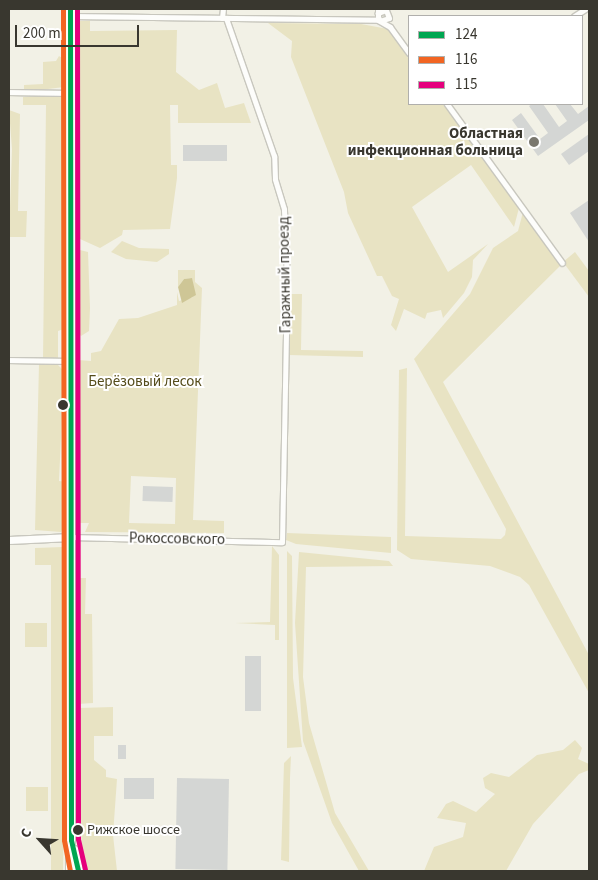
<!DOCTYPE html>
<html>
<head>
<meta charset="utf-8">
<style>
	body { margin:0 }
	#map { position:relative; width:598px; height:880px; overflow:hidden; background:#f2f1e6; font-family:"Source Sans 3",sans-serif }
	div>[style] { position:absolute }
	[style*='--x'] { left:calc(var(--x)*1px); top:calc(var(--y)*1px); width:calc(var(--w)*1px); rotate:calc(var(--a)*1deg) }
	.green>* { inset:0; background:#e8e3c3; transform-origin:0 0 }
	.water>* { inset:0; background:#cec696 }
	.building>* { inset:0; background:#d4d6d4; transform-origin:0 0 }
	.roads { filter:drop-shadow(1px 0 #c8c7be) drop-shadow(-1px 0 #c8c7be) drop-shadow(0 1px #c8c7be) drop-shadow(0 -1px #c8c7be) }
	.street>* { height:5px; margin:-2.5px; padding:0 2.5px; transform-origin:2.5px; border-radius:2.5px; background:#fdfdfb }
	.secondary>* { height:7px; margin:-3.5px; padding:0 3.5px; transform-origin:3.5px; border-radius:3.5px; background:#fdfdfb }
	.highway>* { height:9px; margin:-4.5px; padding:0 4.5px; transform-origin:4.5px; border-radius:4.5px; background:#fdfdfb }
	.bus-1>* { height:5px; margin:-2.5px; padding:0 2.5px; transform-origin:2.5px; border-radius:2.5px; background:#00a651 }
	.bus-2>* { height:5px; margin:-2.5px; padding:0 2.5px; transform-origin:2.5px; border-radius:2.5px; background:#f26522 }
	.bus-3>* { height:5px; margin:-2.5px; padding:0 2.5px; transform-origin:2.5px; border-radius:2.5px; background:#e5007d }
	.dots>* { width:14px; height:14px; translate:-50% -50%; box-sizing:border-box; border:2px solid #fff; border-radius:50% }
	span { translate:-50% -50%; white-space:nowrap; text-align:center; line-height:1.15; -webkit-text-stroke:4px #fff; paint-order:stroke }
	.bus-label { font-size:14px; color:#39372f }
	.left { translate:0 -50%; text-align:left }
	.poi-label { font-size:15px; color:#39372f; font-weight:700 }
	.right { translate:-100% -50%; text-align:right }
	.street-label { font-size:15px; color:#39372f }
	.park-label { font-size:15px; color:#554c1b }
	.frame { position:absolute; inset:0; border:10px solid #39372f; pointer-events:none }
	.legend { position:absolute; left:408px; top:15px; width:175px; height:90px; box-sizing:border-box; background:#fff; border:1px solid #b0afac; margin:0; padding:6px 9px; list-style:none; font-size:15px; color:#39372f }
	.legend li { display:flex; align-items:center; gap:10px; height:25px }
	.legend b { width:25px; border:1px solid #b0afac }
	.north { position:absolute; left:15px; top:815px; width:50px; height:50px; -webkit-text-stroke:4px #fff; paint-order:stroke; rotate:296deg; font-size:14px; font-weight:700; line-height:20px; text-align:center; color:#39372f }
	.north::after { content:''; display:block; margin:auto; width:18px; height:22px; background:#39372f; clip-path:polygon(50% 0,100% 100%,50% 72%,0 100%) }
	.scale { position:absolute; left:15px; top:25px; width:124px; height:22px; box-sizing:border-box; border:2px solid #39372f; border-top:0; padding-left:6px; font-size:15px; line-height:18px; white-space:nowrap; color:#39372f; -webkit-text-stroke:4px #fff; paint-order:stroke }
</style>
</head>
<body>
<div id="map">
	<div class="green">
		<div style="clip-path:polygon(78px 21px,90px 21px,90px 31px,177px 30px,176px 72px,199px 90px,217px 83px,225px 108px,244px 103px,251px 123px,178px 123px,178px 105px,170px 105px,171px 165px,177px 165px,177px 178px,170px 229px,123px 230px,122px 235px,100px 248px,80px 239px,74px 231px)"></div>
		<div style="clip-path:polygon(268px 23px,361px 24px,388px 29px,409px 59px,409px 104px,443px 104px,519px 208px,514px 227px,471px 165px,412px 207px,448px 272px,488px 244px,473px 260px,472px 277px,464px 293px,443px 318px,441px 310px,427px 313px,425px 319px,404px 309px,396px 331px,391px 325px,399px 299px,392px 296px,382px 276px,377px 276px,348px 213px,344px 192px,291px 57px,292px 41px)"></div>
		<div style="clip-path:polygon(59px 56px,65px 60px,64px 87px,24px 92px,24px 85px,43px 84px,43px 62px,56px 61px)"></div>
		<div style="clip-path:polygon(62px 94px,65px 97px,64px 329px,58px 331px,58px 360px,43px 360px,46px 105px,23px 105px,23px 97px)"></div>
		<div style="clip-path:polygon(9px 110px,20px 114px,18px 211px,27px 211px,26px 237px,9px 237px,12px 149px)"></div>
		<div style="clip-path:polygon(523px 212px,561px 265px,443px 382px,589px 655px,589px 693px,529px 585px,520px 577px,490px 566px,411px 559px,397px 550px,399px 370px,407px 368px,405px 536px,501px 539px,505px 535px,506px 529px,414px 359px,470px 294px,493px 248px,518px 231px)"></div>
		<div style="clip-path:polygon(122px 241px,139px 248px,169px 249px,169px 254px,157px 262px,126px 259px,111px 252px)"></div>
		<div style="clip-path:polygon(80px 250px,88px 252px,90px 308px,89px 331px,81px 336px,78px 333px)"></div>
		<div style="clip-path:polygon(575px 252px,589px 271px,589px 297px,563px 262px)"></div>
		<div style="clip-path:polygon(evenodd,178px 270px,195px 270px,195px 282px,202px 288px,193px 520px,224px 521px,224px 533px,85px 532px,89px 523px,78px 523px,78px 360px,91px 361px,91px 353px,101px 351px,119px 319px,138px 318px,177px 305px,177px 292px,179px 301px,193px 297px,192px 278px,184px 279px,178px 287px,178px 270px,131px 476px,176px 478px,175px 524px,129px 523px,131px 476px)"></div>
		<div style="clip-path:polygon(290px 294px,302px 294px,301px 350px,363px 351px,363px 357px,289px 355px)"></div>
		<div style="clip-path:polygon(39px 364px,58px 365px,64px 371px,59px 481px,66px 482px,66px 521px,61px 532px,35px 530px)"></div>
		<div style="clip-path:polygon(287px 533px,391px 537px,391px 553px,296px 544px,286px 540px)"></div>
		<div style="clip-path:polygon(272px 546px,279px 555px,279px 640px,275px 640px,275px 625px,235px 623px,270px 622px)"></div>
		<div style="clip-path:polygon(63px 547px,68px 551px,68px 574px,63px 871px,51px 871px,51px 565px,35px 565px,35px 548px)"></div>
		<div style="clip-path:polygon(287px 551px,292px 556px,293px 678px,302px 747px,287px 748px)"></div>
		<div style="clip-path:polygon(299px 552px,389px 561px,393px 566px,306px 567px,303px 677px,309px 723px,335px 813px,369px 871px,359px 871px,332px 823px,303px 741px,295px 623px)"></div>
		<div style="clip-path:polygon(80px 578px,86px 578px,85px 614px,92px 614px,93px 703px,78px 704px)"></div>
		<div style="left:25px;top:623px;width:22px;height:24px"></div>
		<div style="clip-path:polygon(113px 707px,113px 736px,94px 736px,94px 760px,106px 770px,106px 777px,117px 779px,113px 835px,117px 871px,82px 871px,79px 708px)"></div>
		<div style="clip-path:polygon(575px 740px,582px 748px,578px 759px,589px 764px,589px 770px,579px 774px,533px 824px,506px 871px,424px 871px,434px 847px,463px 837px,466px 823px,437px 818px,446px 804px,453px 801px,476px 812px,495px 794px,485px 788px,483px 778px,491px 773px,509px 777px,537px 755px,563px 750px)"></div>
		<div style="clip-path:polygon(291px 756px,290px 778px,289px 862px,281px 860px,284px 763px)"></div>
		<div style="left:26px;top:787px;width:22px;height:24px"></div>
	</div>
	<div class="water">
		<div style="clip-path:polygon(192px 278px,196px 295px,182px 303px,178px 287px,184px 279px)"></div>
	</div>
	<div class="building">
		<div style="clip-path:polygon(532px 104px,543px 104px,559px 127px,567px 121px,555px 104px,570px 104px,578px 114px,589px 106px,589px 120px,538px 156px,512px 120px,521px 113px,540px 139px,548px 133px,529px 106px)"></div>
		<div style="clip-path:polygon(589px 134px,589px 151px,569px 165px,561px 154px)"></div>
		<div style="left:227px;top:145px;width:16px;height:44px;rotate:90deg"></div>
		<div style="clip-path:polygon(589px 200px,589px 242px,570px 213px)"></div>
		<div style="left:143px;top:486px;width:30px;height:15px;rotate:2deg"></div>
		<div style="left:245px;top:656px;width:16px;height:55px"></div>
		<div style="left:118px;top:745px;width:8px;height:14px"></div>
		<div style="left:124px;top:778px;width:30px;height:21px"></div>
		<div style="left:177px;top:778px;width:52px;height:91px;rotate:1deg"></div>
	</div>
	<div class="roads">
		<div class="street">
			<div style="--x:378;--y:9;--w:8;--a:90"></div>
			<div style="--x:378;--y:17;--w:4;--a:63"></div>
			<div style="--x:380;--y:21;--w:9;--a:-18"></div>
			<div style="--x:389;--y:18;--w:9;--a:-111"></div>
			<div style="--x:386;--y:10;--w:9;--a:159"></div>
			<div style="--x:70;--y:16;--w:308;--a:0.7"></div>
			<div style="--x:378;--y:20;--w:14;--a:30"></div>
			<div style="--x:390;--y:27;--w:32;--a:54"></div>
			<div style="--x:574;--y:16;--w:13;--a:-32"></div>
			<div style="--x:222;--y:18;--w:9;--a:-84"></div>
			<div style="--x:9;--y:92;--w:60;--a:1"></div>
			<div style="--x:447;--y:104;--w:196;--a:54.1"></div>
			<div style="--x:9;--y:360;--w:60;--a:1"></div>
			<div style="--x:71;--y:537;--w:211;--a:1.4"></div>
			<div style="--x:282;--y:542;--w:263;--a:-88.9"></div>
			<div style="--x:287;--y:279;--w:70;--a:-92.5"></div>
			<div style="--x:284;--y:209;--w:31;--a:-107"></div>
			<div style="--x:275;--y:179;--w:23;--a:-92"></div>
			<div style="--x:274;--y:156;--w:146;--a:-109.2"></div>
		</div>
		<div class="secondary">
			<div style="--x:9;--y:540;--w:62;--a:-2.8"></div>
		</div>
		<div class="highway">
			<div style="--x:70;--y:9;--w:862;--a:90"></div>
			<div style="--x:74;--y:850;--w:21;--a:79"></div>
		</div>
	</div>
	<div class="bus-1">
		<div style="--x:70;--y:9;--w:831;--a:89.93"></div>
		<div style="--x:71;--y:840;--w:32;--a:77"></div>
	</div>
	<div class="bus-2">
		<div style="--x:63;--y:9;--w:831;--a:89.93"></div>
		<div style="--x:64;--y:840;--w:32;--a:79"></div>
	</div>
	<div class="bus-3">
		<div style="--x:77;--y:9;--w:830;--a:89.93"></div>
		<div style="--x:78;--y:839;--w:31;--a:77"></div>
	</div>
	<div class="dots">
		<div style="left:534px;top:142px;background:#7a786f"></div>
		<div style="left:63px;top:405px;background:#39372f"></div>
		<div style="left:78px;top:830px;background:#39372f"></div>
	</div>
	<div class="bus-label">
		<span class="left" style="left:87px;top:830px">Рижское шоссе</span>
	</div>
	<div class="poi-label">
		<span class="right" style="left:523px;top:142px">Областная<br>инфекционная больница</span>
	</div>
	<div class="street-label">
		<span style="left:285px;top:275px;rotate:-91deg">Гаражный проезд</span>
		<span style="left:177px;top:539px;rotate:1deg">Рокоссовского</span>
	</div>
	<div class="park-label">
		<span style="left:145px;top:382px">Берёзовый лесок</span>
	</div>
	<div class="frame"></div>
	<ul class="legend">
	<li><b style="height:6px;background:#00a651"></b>124</li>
	<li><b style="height:6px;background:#f26522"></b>116</li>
	<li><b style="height:6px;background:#e5007d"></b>115</li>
	</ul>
	<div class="north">С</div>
	<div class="scale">200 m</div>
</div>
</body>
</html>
